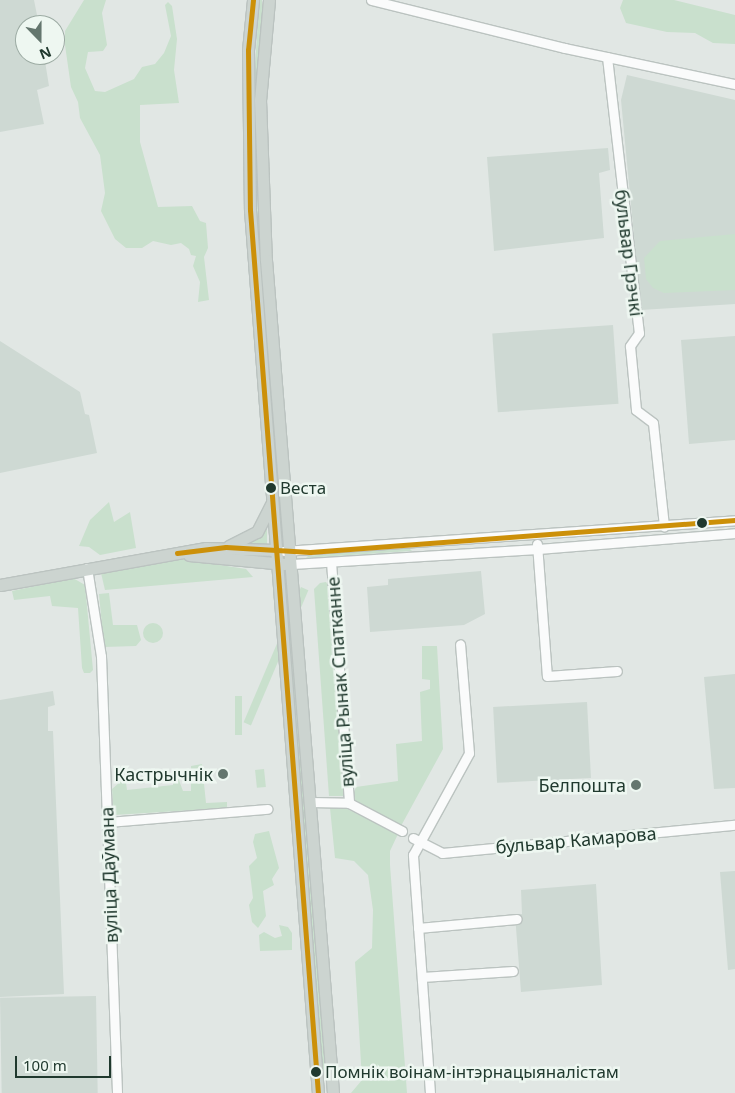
<!DOCTYPE html>
<html>
<head>
<meta charset="utf-8">
<style>
	body { margin:0 }
	#map { position:relative; width:735px; height:1093px; overflow:hidden; background:#e1e7e4; font-family:"Noto Sans",sans-serif }
	div>[style] { position:absolute }
	[style*='--x'] { left:calc(var(--x)*1px); top:calc(var(--y)*1px); width:calc(var(--w)*1px); rotate:calc(var(--a)*1deg) }
	.built>* { inset:0; background:#ced9d3; transform-origin:0 0 }
	.green>* { inset:0; background:#c9e0cd; transform-origin:0 0 }
	.round { border-radius:50% }
	.roads { filter:drop-shadow(1px 0 #bbc3c0) drop-shadow(-1px 0 #bbc3c0) drop-shadow(0 1px #bbc3c0) drop-shadow(0 -1px #bbc3c0) }
	.minor>* { height:9px; margin:-4.5px; padding:0 4.5px; transform-origin:4.5px; border-radius:4.5px; background:#fafbfb }
	.major>* { height:11px; margin:-5.5px; padding:0 5.5px; transform-origin:5.5px; border-radius:5.5px; background:#ccd4d0 }
	.bus-1>* { height:5px; margin:-2.5px; padding:0 2.5px; transform-origin:2.5px; border-radius:2.5px; background:#cc9009 }
	.dots>* { width:14px; height:14px; translate:-50% -50%; box-sizing:border-box; border:2px solid #eef7f1; border-radius:50% }
	span { translate:-50% -50%; white-space:nowrap; text-align:center; line-height:1.15; -webkit-text-stroke:5px #eef7f1; paint-order:stroke }
	.bus-label { font-size:17px; color:#20392e }
	.left { translate:0 -50%; text-align:left }
	.street-label { font-size:18px; color:#20392e }
	.poi-label { font-size:18px; color:#20392e }
	.right { translate:-100% -50%; text-align:right }
	.north { position:absolute; left:15px; top:15px; width:50px; height:50px; box-sizing:border-box; background:#eef7f1; border:1px solid #9caba3; border-radius:50%; rotate:158deg; font-size:14px; font-weight:700; line-height:20px; text-align:center; color:#20392e }
	.north::after { content:''; display:block; margin:auto; width:18px; height:22px; background:#64766e; clip-path:polygon(50% 0,100% 100%,50% 72%,0 100%) }
	.scale { position:absolute; left:15px; top:1056px; width:96px; height:22px; box-sizing:border-box; border:2px solid #20392e; border-top:0; padding-left:6px; font-size:15px; line-height:18px; white-space:nowrap; color:#20392e; -webkit-text-stroke:4px #eef7f1; paint-order:stroke }
</style>
</head>
<body>
<div id="map">
	<div class="built">
		<div style="clip-path:polygon(0 0,34px 0,39px 25px,25px 25px,25px 55px,44px 55px,49px 86px,37px 90px,44px 124px,0 132px)"></div>
		<div style="clip-path:polygon(627px 75px,735px 100px,735px 304px,641px 310px,621px 100px)"></div>
		<div style="clip-path:polygon(608px 148px,610px 170px,599px 173px,604px 238px,494px 251px,487px 157px)"></div>
		<div style="left:613px;top:325px;width:79px;height:121px;rotate:86deg"></div>
		<div style="clip-path:polygon(735px 336px,735px 440px,689px 444px,681px 340px)"></div>
		<div style="clip-path:polygon(0 341px,80px 392px,85px 414px,89px 415px,97px 453px,0 473px)"></div>
		<div style="clip-path:polygon(481px 571px,485px 614px,464px 625px,370px 632px,367px 587px,388px 585px,388px 579px)"></div>
		<div style="clip-path:polygon(735px 674px,735px 788px,714px 789px,704px 677px)"></div>
		<div style="clip-path:polygon(53px 691px,55px 705px,48px 707px,48px 731px,53px 731px,64px 994px,0 997px,0 700px)"></div>
		<div style="left:587px;top:702px;width:76px;height:94px;rotate:87deg"></div>
		<div style="clip-path:polygon(735px 871px,735px 969px,728px 970px,720px 872px)"></div>
		<div style="clip-path:polygon(596px 884px,602px 985px,521px 992px,515px 915px,522px 914px,521px 890px)"></div>
		<div style="left:96px;top:996px;width:97px;height:96px;rotate:89deg"></div>
	</div>
	<div class="green">
		<div style="clip-path:polygon(84px 0,106px 0,102px 13px,107px 45px,103px 51px,88px 52px,85px 68px,95px 91px,105px 92px,134px 79px,142px 67px,155px 64px,164px 53px,171px 36px,165px 5px,168px 2px,172px 6px,177px 39px,174px 70px,179px 103px,140px 105px,140px 142px,158px 207px,192px 206px,200px 221px,206px 223px,208px 248px,204px 257px,209px 300px,198px 302px,200px 282px,193px 266px,196px 256px,191px 255px,189px 249px,181px 243px,171px 245px,153px 241px,142px 248px,126px 248px,115px 239px,101px 211px,105px 193px,100px 155px,80px 118px,78px 102px,71px 87px,65px 45px,65px 31px)"></div>
		<div style="clip-path:polygon(259px 0,262px 0,262px 13px,255px 119px,258px 221px,282px 527px,274px 459px,257px 222px,252px 119px)"></div>
		<div style="clip-path:polygon(623px 0,674px 0,735px 15px,735px 44px,713px 43px,695px 33px,667px 32px,626px 23px,620px 8px)"></div>
		<div style="clip-path:polygon(735px 234px,735px 290px,664px 293px,653px 288px,646px 279px,644px 258px,660px 241px)"></div>
		<div style="clip-path:polygon(109px 502px,114px 522px,130px 512px,136px 548px,100px 555px,89px 547px,79px 546px,90px 520px)"></div>
		<div style="clip-path:polygon(267px 523px,267px 544px,246px 544px)"></div>
		<div style="clip-path:polygon(408px 547px,412px 551px,306px 558px,308px 556px)"></div>
		<div style="clip-path:polygon(182px 559px,246px 569px,253px 577px,105px 590px,101px 573px)"></div>
		<div style="clip-path:polygon(73px 578px,85px 585px,93px 670px,90px 673px,84px 673px,82px 668px,78px 608px,52px 606px,50px 596px,14px 600px,12px 591px)"></div>
		<div style="clip-path:polygon(326px 582px,330px 587px,346px 796px,329px 796px,314px 589px,320px 583px)"></div>
		<div style="clip-path:polygon(283px 584px,286px 585px,329px 1093px,321px 1061px)"></div>
		<div style="left:301px;top:587px;width:8px;height:147px;rotate:23deg"></div>
		<div style="clip-path:polygon(109px 593px,113px 625px,137px 625px,141px 640px,136px 646px,104px 647px,99px 594px)"></div>
		<div class="round" style="left:143px;top:623px;width:20px;height:20px"></div>
		<div style="clip-path:polygon(422px 646px,437px 646px,443px 749px,401px 826px,355px 802px,354px 792px,356px 787px,398px 781px,396px 744px,422px 741px,420px 692px,430px 689px,430px 680px,422px 679px)"></div>
		<div style="left:235px;top:696px;width:7px;height:39px"></div>
		<div style="clip-path:polygon(202px 764px,206px 803px,227px 802px,227px 808px,114px 815px,112px 789px,120px 782px,126px 783px,127px 790px,173px 785px,173px 778px,177px 775px,183px 791px,191px 791px,191px 766px)"></div>
		<div style="left:264px;top:769px;width:18px;height:9px;rotate:84deg"></div>
		<div style="clip-path:polygon(339px 805px,398px 834px,390px 851px,390px 865px,407px 1093px,351px 1093px,362px 1080px,355px 962px,372px 948px,373px 910px,368px 875px,354px 861px,335px 858px,330px 808px)"></div>
		<div style="clip-path:polygon(269px 831px,279px 868px,272px 879px,274px 885px,263px 891px,266px 916px,258px 928px,252px 922px,249px 905px,253px 898px,249px 866px,257px 858px,253px 842px,255px 834px)"></div>
		<div style="clip-path:polygon(279px 925px,288px 927px,292px 933px,292px 950px,260px 951px,259px 935px,264px 932px,275px 938px,282px 936px)"></div>
	</div>
	<div class="roads">
		<div class="minor">
			<div style="--x:371;--y:0;--w:200;--a:13.9"></div>
			<div style="--x:565;--y:48;--w:174;--a:12"></div>
			<div style="--x:607;--y:57;--w:278;--a:83.4"></div>
			<div style="--x:639;--y:333;--w:16;--a:125"></div>
			<div style="--x:630;--y:346;--w:64;--a:84.6"></div>
			<div style="--x:636;--y:410;--w:21;--a:37"></div>
			<div style="--x:653;--y:423;--w:104;--a:83.9"></div>
			<div style="--x:537;--y:544;--w:132;--a:85.7"></div>
			<div style="--x:547;--y:676;--w:70;--a:-4.1"></div>
			<div style="--x:284;--y:551;--w:452;--a:-3.9"></div>
			<div style="--x:331;--y:562;--w:242;--a:85.7"></div>
			<div style="--x:292;--y:564;--w:246;--a:-3.5"></div>
			<div style="--x:538;--y:549;--w:198;--a:-4.6"></div>
			<div style="--x:87;--y:568;--w:89;--a:81"></div>
			<div style="--x:101;--y:656;--w:437;--a:87.9"></div>
			<div style="--x:310;--y:802;--w:39;--a:1"></div>
			<div style="--x:349;--y:803;--w:60;--a:27.8"></div>
			<div style="--x:108;--y:822;--w:160;--a:-4.7"></div>
			<div style="--x:413;--y:838;--w:33;--a:27"></div>
			<div style="--x:442;--y:853;--w:294;--a:-5.5"></div>
			<div style="--x:418;--y:928;--w:99;--a:-5.2"></div>
			<div style="--x:422;--y:977;--w:91;--a:-3.8"></div>
			<div style="--x:430;--y:1093;--w:239;--a:-94.1"></div>
			<div style="--x:413;--y:855;--w:116;--a:-61.2"></div>
			<div style="--x:469;--y:753;--w:109;--a:-94.7"></div>
		</div>
		<div class="major">
			<div style="--x:253;--y:0;--w:50;--a:95.7"></div>
			<div style="--x:248;--y:50;--w:160;--a:89.3"></div>
			<div style="--x:250;--y:210;--w:886;--a:85.6"></div>
			<div style="--x:269;--y:0;--w:100;--a:95.1"></div>
			<div style="--x:260;--y:100;--w:160;--a:87.9"></div>
			<div style="--x:266;--y:260;--w:836;--a:85.4"></div>
			<div style="--x:229;--y:546;--w:31;--a:-27"></div>
			<div style="--x:257;--y:532;--w:33;--a:-63"></div>
			<div style="--x:189;--y:555;--w:96;--a:5.4"></div>
			<div style="--x:0;--y:585;--w:209;--a:-10.2"></div>
			<div style="--x:206;--y:548;--w:70;--a:1.6"></div>
		</div>
	</div>
	<div class="bus-1">
		<div style="--x:253;--y:0;--w:50;--a:95.7"></div>
		<div style="--x:248;--y:50;--w:160;--a:89.3"></div>
		<div style="--x:250;--y:210;--w:886;--a:85.6"></div>
		<div style="--x:177;--y:553;--w:49;--a:-7"></div>
		<div style="--x:226;--y:547;--w:84;--a:3.4"></div>
		<div style="--x:310;--y:552;--w:426;--a:-4.3"></div>
	</div>
	<div class="dots">
		<div style="left:271px;top:488px;background:#20392e"></div>
		<div style="left:702px;top:523px;background:#20392e"></div>
		<div style="left:223px;top:774px;background:#64766e"></div>
		<div style="left:636px;top:785px;background:#64766e"></div>
		<div style="left:316px;top:1072px;background:#20392e"></div>
	</div>
	<div class="bus-label">
		<span class="left" style="left:280px;top:488px">Веста</span>
		<span class="left" style="left:325px;top:1072px">Помнік воінам-інтэрнацыяналістам</span>
	</div>
	<div class="street-label">
		<span style="left:629px;top:253px;rotate:83deg">бульвар Грэчкі</span>
		<span style="left:340px;top:682px;rotate:-94deg">вуліца Рынак Спатканне</span>
		<span style="left:576px;top:840px;rotate:-5deg">бульвар Камарова</span>
		<span style="left:109px;top:875px;rotate:-92deg">вуліца Даўмана</span>
	</div>
	<div class="poi-label">
		<span class="right" style="left:213px;top:774px">Кастрычнік</span>
		<span class="right" style="left:626px;top:785px">Белпошта</span>
	</div>
	<div class="north">N</div>
	<div class="scale">100 m</div>
</div>
</body>
</html>
